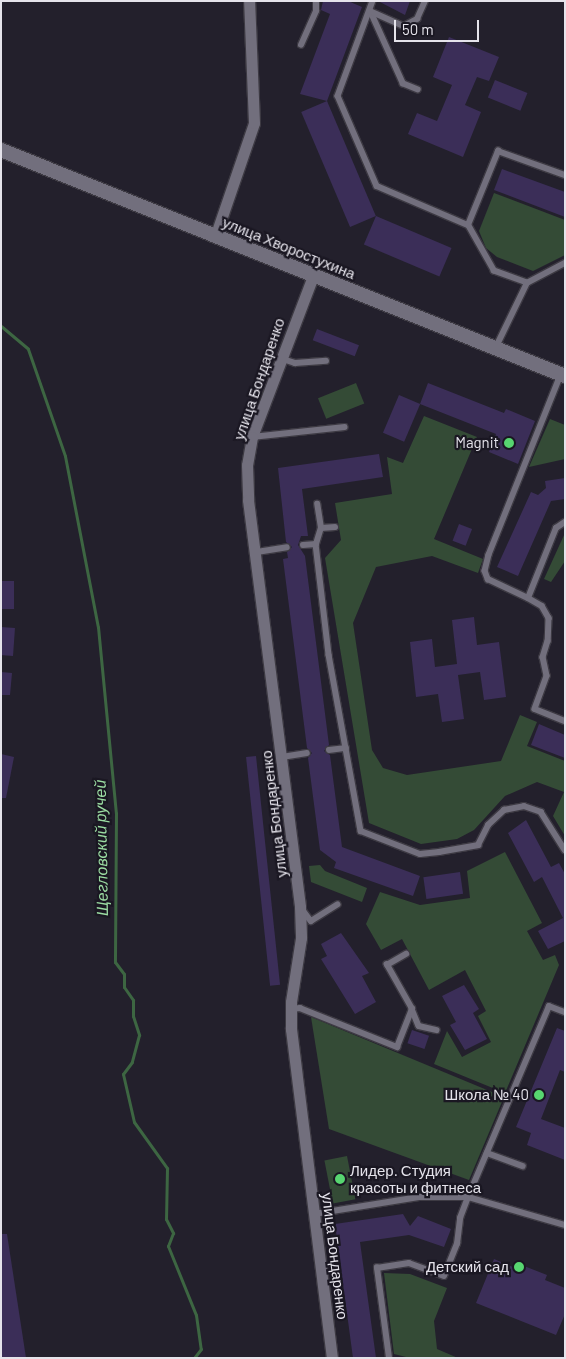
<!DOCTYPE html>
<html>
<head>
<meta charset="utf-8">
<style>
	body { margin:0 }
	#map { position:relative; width:566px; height:1359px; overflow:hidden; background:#23202c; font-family:Barlow,sans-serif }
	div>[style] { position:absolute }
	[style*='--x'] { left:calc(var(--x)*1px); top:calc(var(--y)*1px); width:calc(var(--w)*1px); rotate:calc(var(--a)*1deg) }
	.green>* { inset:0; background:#344b36; transform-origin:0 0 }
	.stream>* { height:3px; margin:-1.5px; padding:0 1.5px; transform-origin:1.5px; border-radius:1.5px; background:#3d6642 }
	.building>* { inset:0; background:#3b2e58; transform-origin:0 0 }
	.roads { filter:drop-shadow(1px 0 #3d3a43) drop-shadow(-1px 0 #3d3a43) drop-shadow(0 1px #3d3a43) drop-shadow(0 -1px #3d3a43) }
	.service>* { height:5.5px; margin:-2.75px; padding:0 2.75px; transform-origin:2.75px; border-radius:2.75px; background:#726f7d }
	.minor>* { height:11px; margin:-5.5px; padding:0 5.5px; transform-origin:5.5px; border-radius:5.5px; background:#726f7d }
	.tertiary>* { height:14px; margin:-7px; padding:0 7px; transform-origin:7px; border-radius:7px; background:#726f7d }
	.dots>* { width:14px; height:14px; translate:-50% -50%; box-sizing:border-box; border:2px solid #1a1722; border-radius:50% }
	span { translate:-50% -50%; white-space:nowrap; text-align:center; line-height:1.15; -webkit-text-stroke:4.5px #1a1722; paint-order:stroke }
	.street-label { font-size:15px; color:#e5e3eb }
	.poi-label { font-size:15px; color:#e5e3eb }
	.right { translate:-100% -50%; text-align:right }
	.left { translate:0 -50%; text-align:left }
	.water-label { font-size:16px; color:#9bdca2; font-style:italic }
	.frame { position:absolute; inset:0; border:2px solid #e5e3eb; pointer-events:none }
	.scale { position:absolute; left:394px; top:20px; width:85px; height:22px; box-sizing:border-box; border:2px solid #e5e3eb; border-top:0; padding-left:6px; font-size:15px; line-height:18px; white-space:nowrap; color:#e5e3eb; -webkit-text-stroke:4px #1a1722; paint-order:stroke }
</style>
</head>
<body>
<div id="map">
	<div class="green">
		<div style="clip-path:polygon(494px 193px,565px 220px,565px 255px,533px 271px,497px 257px,486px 248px,479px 231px)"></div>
		<div style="left:356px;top:383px;width:22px;height:41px;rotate:68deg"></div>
		<div style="clip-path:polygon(424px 416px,477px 437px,434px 539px,483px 559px,478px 573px,432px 556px,376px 567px,353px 623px,372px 750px,383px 768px,407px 775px,501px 761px,520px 715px,537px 722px,527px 746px,565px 761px,565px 836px,553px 816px,564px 792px,537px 782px,505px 796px,474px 830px,457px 839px,421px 844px,369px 823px,325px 558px,341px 540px,335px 503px,392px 494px,387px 457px,403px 463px)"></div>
		<div style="clip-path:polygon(550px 419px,565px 425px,565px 459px,529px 467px)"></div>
		<div style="clip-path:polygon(565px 533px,565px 561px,551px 582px,544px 579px)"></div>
		<div style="clip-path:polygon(505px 852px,542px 923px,527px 931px,543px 960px,555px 955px,559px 965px,505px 1093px,434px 1064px,447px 1031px,462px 1057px,491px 1042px,478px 1016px,486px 1011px,465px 970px,429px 990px,402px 939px,381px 950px,366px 924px,380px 892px,420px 905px,470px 898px,467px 871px)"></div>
		<div style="clip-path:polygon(320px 865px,325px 871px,367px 888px,362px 902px,311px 882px,309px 866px)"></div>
		<div style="clip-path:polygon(311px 1017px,504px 1097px,469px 1180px,329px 1129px)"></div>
		<div style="left:347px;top:1156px;width:44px;height:23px;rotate:79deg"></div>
		<div style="clip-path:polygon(384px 1273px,410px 1274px,447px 1288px,434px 1321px,437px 1349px,458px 1358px,410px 1358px,394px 1354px)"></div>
	</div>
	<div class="stream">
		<div style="--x:1;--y:326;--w:35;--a:40"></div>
		<div style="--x:28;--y:349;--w:113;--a:70.9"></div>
		<div style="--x:65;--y:456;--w:174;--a:79.1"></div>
		<div style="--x:98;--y:627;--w:187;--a:84.5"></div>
		<div style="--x:116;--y:813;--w:149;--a:90.4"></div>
		<div style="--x:115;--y:962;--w:15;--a:53"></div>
		<div style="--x:124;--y:974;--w:13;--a:90"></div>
		<div style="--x:124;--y:987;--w:16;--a:55"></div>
		<div style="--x:133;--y:1000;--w:16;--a:90"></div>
		<div style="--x:133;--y:1016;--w:20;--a:72"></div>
		<div style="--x:139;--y:1035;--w:28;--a:105"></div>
		<div style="--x:132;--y:1062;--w:15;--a:127"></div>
		<div style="--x:123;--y:1074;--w:49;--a:77.1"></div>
		<div style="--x:134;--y:1122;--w:57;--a:54.3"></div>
		<div style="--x:167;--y:1168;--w:51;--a:91.1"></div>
		<div style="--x:166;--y:1219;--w:16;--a:63"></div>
		<div style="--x:173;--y:1233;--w:14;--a:111"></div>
		<div style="--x:168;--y:1246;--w:74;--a:67.9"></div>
		<div style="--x:196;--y:1315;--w:34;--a:82"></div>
		<div style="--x:201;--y:1349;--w:11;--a:128"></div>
	</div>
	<div class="building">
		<div style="clip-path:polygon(323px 1px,348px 1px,362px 7px,327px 101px,300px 94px,330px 14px,321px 10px)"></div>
		<div style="clip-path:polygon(378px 1px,410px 1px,405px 15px)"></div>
		<div style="clip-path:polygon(449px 37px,499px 57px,489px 81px,477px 77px,465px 105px,481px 112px,463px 157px,408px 134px,417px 113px,437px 121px,452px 85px,433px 77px)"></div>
		<div style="left:495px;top:80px;width:35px;height:19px;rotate:22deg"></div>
		<div style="left:327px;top:101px;width:125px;height:28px;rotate:67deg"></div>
		<div style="clip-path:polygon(502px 169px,565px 192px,565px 217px,494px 190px)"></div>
		<div style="left:376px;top:216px;width:82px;height:31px;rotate:23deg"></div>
		<div style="left:317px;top:329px;width:45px;height:12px;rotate:21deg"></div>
		<div style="clip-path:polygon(428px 383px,504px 413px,506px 409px,535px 421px,518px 464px,489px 452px,496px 434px,420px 404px)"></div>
		<div style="left:399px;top:395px;width:23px;height:41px;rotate:23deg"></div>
		<div style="clip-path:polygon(379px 454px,383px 477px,302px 489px,308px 536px,301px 536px,298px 545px,305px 556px,329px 745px,324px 751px,330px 755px,342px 847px,420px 876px,413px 896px,334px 868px,336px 862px,320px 850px,308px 758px,312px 753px,307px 748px,283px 559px,288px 558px,287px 552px,292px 547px,286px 542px,278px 468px)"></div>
		<div style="clip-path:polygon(565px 478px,565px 499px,551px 501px,518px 576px,497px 567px,531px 492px,538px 495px,546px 488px,545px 481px)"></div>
		<div style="left:459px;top:524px;width:14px;height:18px;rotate:21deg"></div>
		<div style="left:1px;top:581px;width:13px;height:28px"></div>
		<div style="clip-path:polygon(474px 617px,477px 645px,499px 642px,506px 697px,484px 700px,480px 672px,458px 675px,464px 719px,442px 722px,438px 694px,416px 697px,410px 642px,432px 639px,435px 667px,457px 664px,452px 620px)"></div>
		<div style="left:1px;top:627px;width:14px;height:28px;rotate:4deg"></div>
		<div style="clip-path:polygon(1px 672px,12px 673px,10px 695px,1px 695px)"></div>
		<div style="clip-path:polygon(539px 724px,565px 735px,565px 758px,531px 745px)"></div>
		<div style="clip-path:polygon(1px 754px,14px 757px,6px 798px,1px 798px)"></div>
		<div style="left:256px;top:756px;width:230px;height:10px;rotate:84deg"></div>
		<div style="clip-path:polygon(526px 820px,551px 867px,559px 863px,565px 874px,565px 941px,548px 949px,538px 931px,563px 918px,542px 877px,534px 882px,508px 833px)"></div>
		<div style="left:460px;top:872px;width:22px;height:37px;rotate:82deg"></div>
		<div style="clip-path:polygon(341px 933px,369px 973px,362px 976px,376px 1002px,355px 1014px,321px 959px,327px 956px,321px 944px)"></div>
		<div style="clip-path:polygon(464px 985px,479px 1009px,473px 1013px,487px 1039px,465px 1050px,450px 1025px,456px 1022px,442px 996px)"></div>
		<div style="clip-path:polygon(557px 1028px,565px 1031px,565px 1072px,560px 1070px,541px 1119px,565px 1128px,565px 1160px,527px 1145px,531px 1133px,516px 1127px)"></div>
		<div style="left:412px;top:1030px;width:18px;height:14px;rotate:19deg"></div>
		<div style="clip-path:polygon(403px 1214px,410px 1226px,418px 1216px,451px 1229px,444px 1247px,409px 1235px,360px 1242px,376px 1358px,353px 1358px,335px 1224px)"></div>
		<div style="clip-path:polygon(1px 1234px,7px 1234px,26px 1358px,2px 1358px)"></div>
		<div style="clip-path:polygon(494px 1259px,522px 1271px,524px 1266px,547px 1275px,545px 1280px,565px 1288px,565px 1314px,556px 1335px,476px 1303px)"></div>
	</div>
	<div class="roads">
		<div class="service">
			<div style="--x:373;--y:1;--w:101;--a:110.2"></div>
			<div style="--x:338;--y:96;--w:98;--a:66.6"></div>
			<div style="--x:377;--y:186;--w:99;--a:23.2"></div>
			<div style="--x:301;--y:45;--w:37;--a:-66"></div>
			<div style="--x:316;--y:11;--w:10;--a:-90"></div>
			<div style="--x:418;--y:90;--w:16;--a:-158"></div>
			<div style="--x:403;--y:84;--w:80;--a:-114.3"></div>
			<div style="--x:370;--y:11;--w:37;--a:24"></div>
			<div style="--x:404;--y:26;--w:15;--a:-28"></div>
			<div style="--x:417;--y:19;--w:20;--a:-66"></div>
			<div style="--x:527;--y:283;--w:35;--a:-160"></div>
			<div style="--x:494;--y:271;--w:53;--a:-119.5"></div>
			<div style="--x:468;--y:225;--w:80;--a:-67.9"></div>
			<div style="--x:498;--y:151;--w:71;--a:19.7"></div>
			<div style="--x:496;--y:347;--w:71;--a:-64.2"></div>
			<div style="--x:527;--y:283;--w:43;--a:-27.8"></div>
			<div style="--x:280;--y:358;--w:16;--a:18"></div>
			<div style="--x:295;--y:363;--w:31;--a:-4"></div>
			<div style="--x:561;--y:375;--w:194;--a:111.8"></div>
			<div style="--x:489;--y:555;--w:16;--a:104"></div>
			<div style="--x:485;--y:571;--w:9;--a:69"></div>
			<div style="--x:488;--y:579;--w:44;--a:25.4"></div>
			<div style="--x:528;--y:598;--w:75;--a:-68.2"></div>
			<div style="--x:556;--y:528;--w:11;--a:-34"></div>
			<div style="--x:252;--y:437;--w:93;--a:-6.2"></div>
			<div style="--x:321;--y:528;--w:14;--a:-4"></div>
			<div style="--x:316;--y:544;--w:17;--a:-73"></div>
			<div style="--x:321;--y:528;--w:24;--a:-99"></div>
			<div style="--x:303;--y:545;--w:13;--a:-4"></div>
			<div style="--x:316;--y:544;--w:112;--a:83.3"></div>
			<div style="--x:329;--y:655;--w:179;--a:79.7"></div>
			<div style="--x:361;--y:831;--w:63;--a:21.3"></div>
			<div style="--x:420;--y:854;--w:19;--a:-6"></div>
			<div style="--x:439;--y:852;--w:40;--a:-10"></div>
			<div style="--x:478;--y:845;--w:22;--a:-63"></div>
			<div style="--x:488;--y:825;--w:22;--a:-43"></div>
			<div style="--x:504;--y:810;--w:20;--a:-11"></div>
			<div style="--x:524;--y:806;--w:18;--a:19"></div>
			<div style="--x:541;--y:812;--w:45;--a:57.7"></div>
			<div style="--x:257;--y:552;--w:30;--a:-9"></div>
			<div style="--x:528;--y:598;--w:16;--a:30"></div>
			<div style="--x:542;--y:606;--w:14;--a:60"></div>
			<div style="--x:549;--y:618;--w:23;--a:92"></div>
			<div style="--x:548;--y:641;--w:17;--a:107"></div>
			<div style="--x:543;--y:657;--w:19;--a:78"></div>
			<div style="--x:547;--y:676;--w:35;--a:110"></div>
			<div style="--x:535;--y:709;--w:32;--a:22"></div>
			<div style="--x:329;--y:750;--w:17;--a:-7"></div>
			<div style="--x:282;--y:757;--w:25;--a:-9"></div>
			<div style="--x:302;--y:909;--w:15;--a:53"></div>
			<div style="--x:311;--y:921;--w:31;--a:-32"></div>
			<div style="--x:291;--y:1009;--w:9;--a:-6"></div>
			<div style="--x:300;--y:1008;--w:105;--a:21.9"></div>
			<div style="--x:397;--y:1047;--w:41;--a:-68.5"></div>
			<div style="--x:412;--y:1009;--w:51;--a:-119.6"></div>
			<div style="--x:387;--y:965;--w:22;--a:-30"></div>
			<div style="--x:412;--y:1009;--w:18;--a:68"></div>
			<div style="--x:419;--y:1026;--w:18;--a:13"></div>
			<div style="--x:487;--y:1153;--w:38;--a:20"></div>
			<div style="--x:314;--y:1214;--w:106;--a:-9.2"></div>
			<div style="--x:419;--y:1197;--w:49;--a:0"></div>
			<div style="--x:468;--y:1197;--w:207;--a:-67"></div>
			<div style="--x:549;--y:1006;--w:17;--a:21"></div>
			<div style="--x:389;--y:1358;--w:91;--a:-97.6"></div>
			<div style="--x:377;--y:1268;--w:32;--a:-9"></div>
			<div style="--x:409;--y:1263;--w:37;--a:20"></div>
			<div style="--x:444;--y:1276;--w:35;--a:-68"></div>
			<div style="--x:457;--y:1244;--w:26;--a:-83"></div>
			<div style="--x:460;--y:1218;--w:22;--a:-69"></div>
			<div style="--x:468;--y:1197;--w:101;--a:16.1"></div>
		</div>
		<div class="minor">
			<div style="--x:215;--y:237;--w:120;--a:-71.1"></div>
			<div style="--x:254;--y:123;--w:122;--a:-92.3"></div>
			<div style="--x:313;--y:276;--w:172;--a:110.8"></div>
			<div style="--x:252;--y:437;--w:28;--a:100"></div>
			<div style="--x:247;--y:465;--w:35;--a:88"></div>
			<div style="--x:248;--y:500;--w:410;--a:82.7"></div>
			<div style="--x:300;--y:907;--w:31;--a:88"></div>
			<div style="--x:301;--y:938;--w:65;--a:98.9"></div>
			<div style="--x:291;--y:1002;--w:27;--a:90"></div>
			<div style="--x:291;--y:1029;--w:332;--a:82.9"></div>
		</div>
		<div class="tertiary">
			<div style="--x:1;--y:150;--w:608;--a:21.84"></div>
		</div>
	</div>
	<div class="dots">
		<div style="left:509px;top:443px;background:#57d570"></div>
		<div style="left:539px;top:1095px;background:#57d570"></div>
		<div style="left:340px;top:1179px;background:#57d570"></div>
		<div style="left:519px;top:1267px;background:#57d570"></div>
	</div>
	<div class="street-label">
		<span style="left:289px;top:248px;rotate:22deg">улица Хворостухина</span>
		<span style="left:259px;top:379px;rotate:-71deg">улица Бондаренко</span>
		<span style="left:274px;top:814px;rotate:-97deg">улица Бондаренко</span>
		<span style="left:335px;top:1256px;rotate:83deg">улица Бондаренко</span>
	</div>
	<div class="poi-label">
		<span class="right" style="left:499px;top:443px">Magnit</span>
		<span class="right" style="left:529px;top:1095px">Школа № 40</span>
		<span class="left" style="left:350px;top:1179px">Лидер. Студия<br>красоты и фитнеса</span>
		<span class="right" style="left:509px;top:1267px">Детский сад</span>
	</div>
	<div class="water-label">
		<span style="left:101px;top:848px;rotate:-91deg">Щегловский ручей</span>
	</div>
	<div class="frame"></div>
	<div class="scale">50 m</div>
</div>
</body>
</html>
